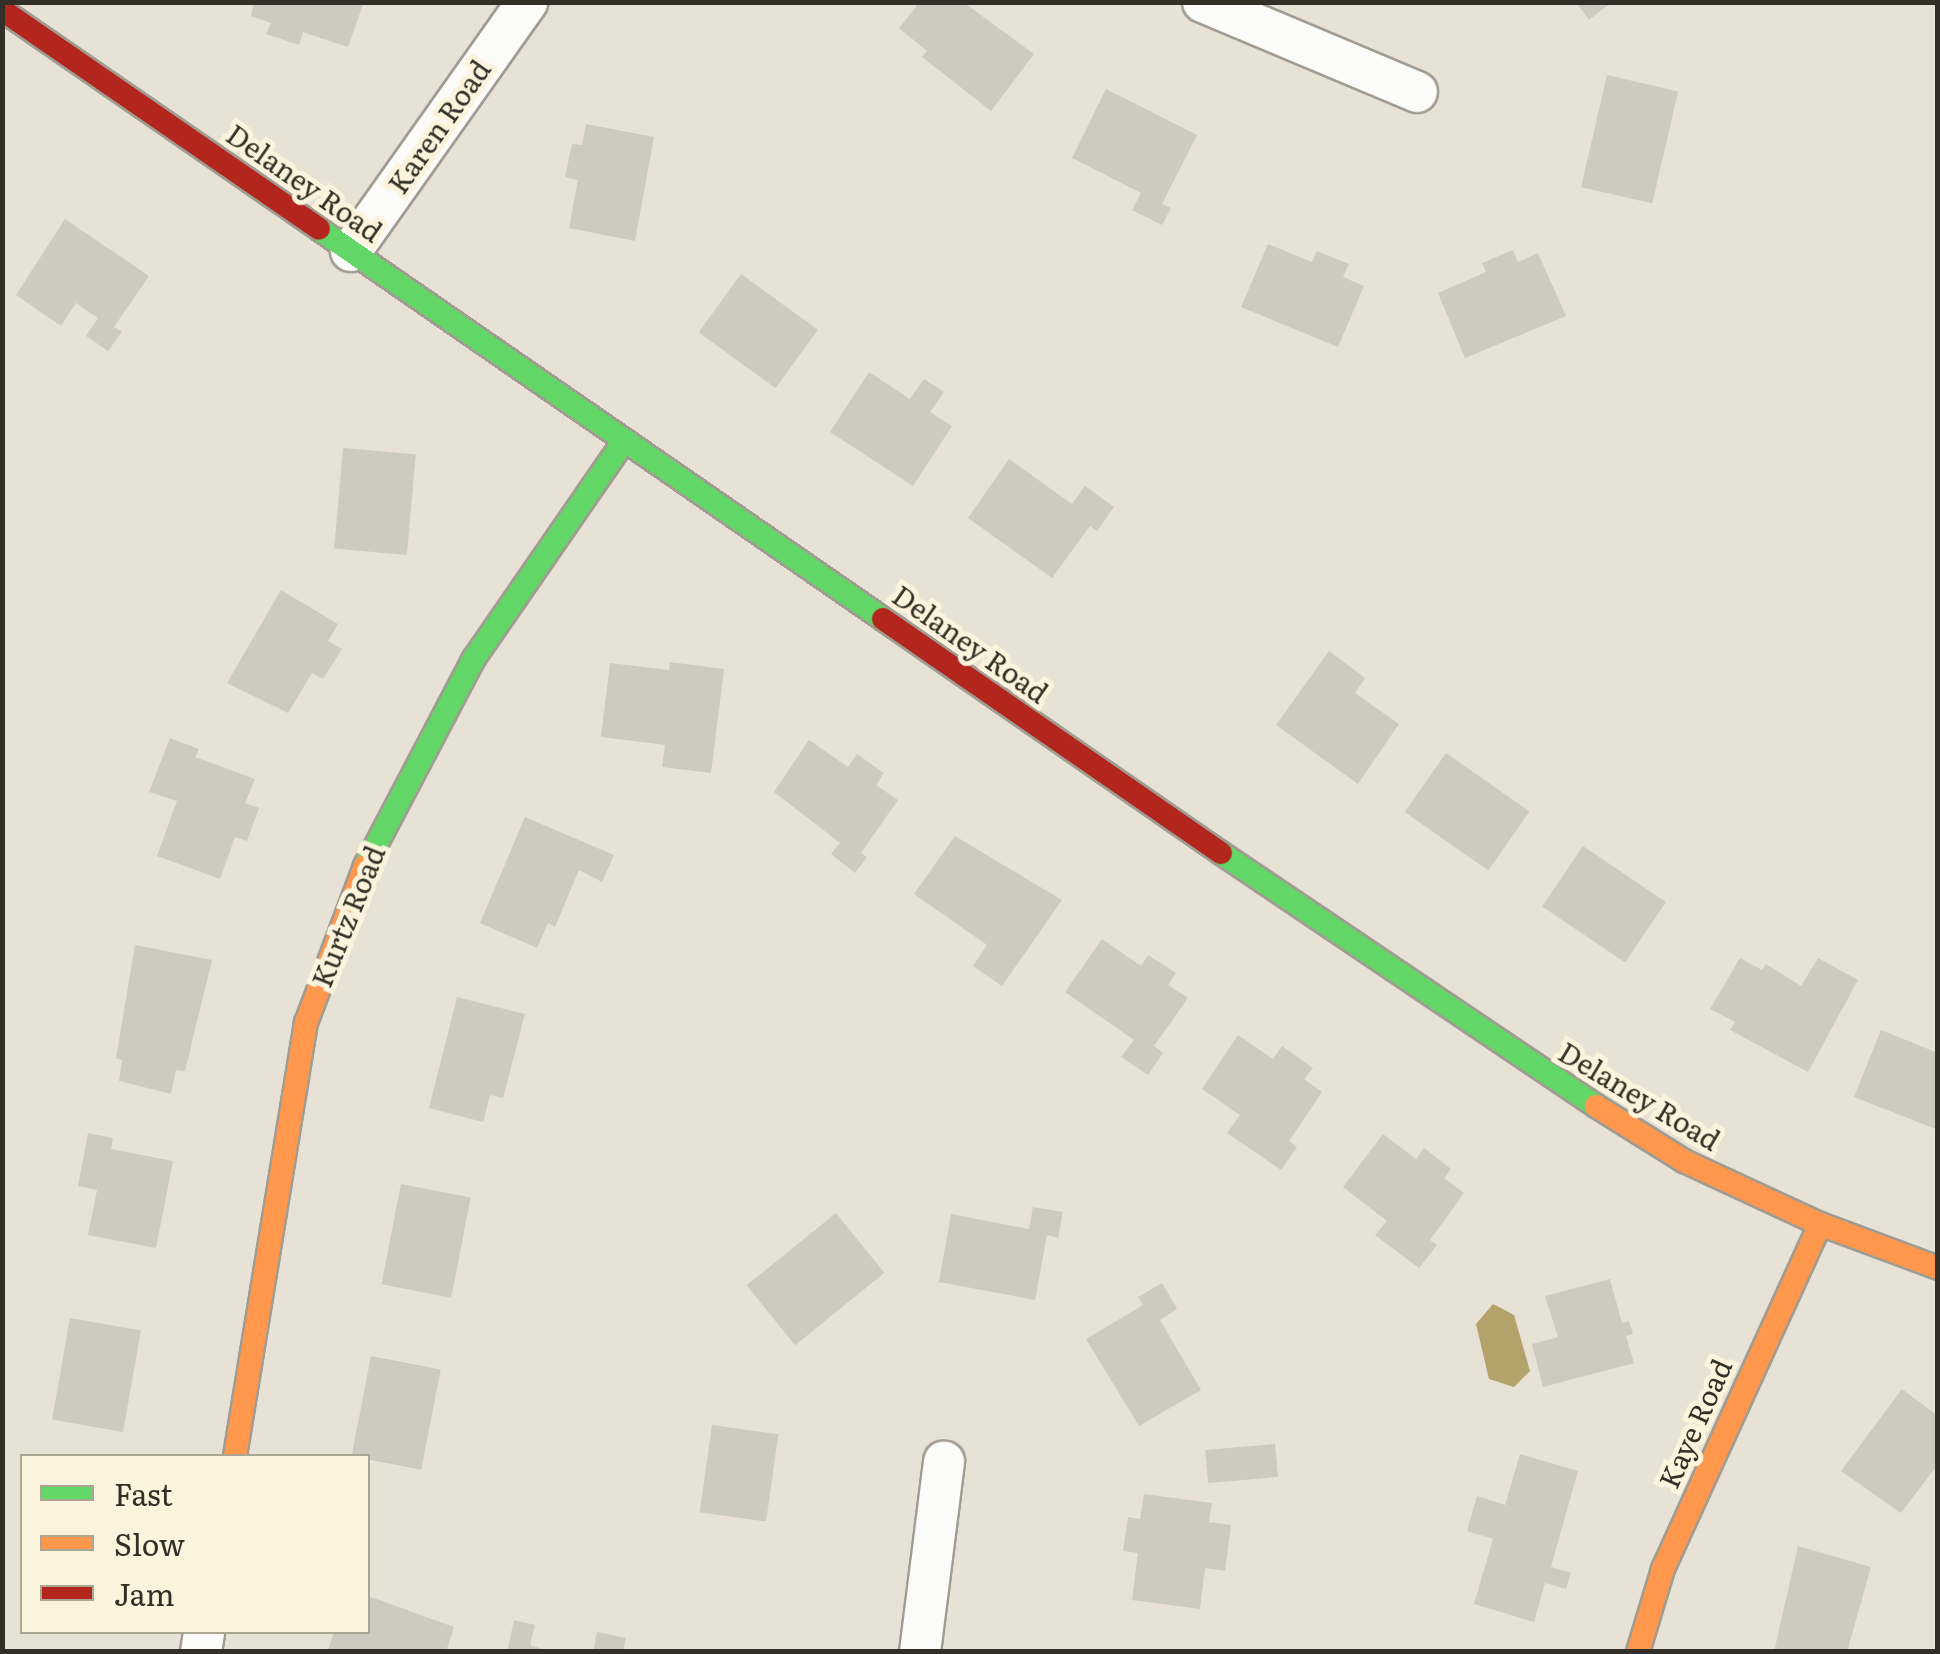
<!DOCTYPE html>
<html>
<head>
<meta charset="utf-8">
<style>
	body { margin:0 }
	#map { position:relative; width:1940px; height:1654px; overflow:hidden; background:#e7e2d5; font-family:Literata,serif }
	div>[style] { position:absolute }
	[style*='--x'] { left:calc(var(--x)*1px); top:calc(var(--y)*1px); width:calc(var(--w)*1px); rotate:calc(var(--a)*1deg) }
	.water>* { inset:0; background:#b4a26b }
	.building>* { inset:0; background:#cdcac0; transform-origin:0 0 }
	.roads { filter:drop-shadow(2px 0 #a09c92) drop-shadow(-2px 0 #a09c92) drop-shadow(0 2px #a09c92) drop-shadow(0 -2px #a09c92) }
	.street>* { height:40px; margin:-20px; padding:0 20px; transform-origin:20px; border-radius:20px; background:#fbfbf9 }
	.fast>* { height:22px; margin:-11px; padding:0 11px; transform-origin:11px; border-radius:11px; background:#63d668 }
	.slow>* { height:22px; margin:-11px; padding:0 11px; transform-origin:11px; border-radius:11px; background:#ff974d }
	.jam>* { height:22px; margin:-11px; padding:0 11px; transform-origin:11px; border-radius:11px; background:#b3261e }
	span { translate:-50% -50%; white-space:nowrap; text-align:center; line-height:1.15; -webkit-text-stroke:10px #fbf3db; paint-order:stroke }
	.street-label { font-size:28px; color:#322f26 }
	.frame { position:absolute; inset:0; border:5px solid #322f26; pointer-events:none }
	.legend { position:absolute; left:20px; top:1454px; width:350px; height:180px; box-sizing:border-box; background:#fbf3db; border:2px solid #aba593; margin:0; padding:12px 18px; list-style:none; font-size:30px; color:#322f26 }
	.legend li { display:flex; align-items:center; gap:20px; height:50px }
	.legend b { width:50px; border:2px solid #aba593 }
</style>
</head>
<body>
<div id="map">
	<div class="water">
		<div style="clip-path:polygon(1493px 1304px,1514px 1315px,1530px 1371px,1514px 1387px,1489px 1379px,1476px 1324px)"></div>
	</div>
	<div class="building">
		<div style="clip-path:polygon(254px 2px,364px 2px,348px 47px,303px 32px,299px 45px,266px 34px,271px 23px,251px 16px)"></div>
		<div style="clip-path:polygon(963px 2px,1034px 54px,991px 111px,922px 57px,927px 51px,899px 28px,919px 3px)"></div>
		<div style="clip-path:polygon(1576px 2px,1612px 2px,1589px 20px)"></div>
		<div style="left:1607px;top:75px;width:73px;height:115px;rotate:13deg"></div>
		<div style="clip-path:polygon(1106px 89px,1197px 135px,1162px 204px,1171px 208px,1162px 225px,1132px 210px,1141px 193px,1072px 158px)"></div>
		<div style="clip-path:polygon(586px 124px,654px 137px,635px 241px,569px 228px,578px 180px,565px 177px,572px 144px,582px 145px)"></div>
		<div style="clip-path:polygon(65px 219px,149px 276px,114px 327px,122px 332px,108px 351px,86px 336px,98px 318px,76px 303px,61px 326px,16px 295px)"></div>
		<div style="clip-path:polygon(1268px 244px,1312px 262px,1317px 251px,1349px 264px,1343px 277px,1364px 286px,1338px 347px,1241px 307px)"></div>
		<div style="clip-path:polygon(1513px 250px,1518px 262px,1538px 253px,1566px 316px,1465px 358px,1438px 293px,1486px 272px,1482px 263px)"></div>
		<div style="left:741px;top:274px;width:95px;height:72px;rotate:36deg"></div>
		<div style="clip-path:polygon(869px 372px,910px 399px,924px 379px,944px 392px,930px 412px,952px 426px,913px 486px,830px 432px)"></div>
		<div style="left:343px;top:448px;width:73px;height:101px;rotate:5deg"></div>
		<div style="clip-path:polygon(1009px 459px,1072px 504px,1085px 486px,1114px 507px,1097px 531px,1090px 526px,1052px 578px,968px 518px)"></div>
		<div style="clip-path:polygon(281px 590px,338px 624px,328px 641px,342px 649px,323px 679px,312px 673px,288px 713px,227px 683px)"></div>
		<div style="clip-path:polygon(1329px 651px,1365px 678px,1355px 693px,1399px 724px,1358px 784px,1276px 725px)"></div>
		<div style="clip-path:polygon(670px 662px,724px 669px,711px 773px,662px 767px,665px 745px,601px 737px,610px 663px,669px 670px)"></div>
		<div style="clip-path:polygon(170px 738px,199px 749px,195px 757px,255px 779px,245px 803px,259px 808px,247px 841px,235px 837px,220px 879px,157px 856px,177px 801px,149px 792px)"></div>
		<div style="clip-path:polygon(809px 740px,848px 767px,857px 754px,884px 773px,876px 785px,898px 800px,861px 853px,867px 857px,855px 873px,831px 854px,840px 843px,774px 792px)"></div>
		<div style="left:1446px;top:753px;width:102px;height:72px;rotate:35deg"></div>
		<div style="clip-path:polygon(525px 817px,614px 855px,602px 882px,579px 870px,555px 927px,548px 923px,537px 948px,480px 923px)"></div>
		<div style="clip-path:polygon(955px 836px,1062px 900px,1002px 986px,973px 966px,987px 945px,914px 894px)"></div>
		<div style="left:1583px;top:846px;width:100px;height:73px;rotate:34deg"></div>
		<div style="clip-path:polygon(1102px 939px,1141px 966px,1148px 955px,1176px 973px,1168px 985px,1188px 998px,1154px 1046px,1163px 1053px,1148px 1075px,1121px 1057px,1134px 1040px,1065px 992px)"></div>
		<div style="clip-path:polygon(135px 945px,212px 960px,185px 1071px,176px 1070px,171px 1094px,119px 1081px,122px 1060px,116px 1058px)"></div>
		<div style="clip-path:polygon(1740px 958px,1762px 970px,1766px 964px,1801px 986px,1818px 958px,1858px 980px,1808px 1072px,1730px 1030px,1735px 1022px,1710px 1009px)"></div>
		<div style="clip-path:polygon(457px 997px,525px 1014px,503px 1098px,490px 1095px,483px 1122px,429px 1108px)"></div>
		<div style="clip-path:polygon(1881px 1030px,1938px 1053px,1938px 1130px,1854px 1097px)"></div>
		<div style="clip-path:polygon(1238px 1035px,1273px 1059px,1282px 1046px,1313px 1068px,1304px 1079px,1322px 1092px,1289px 1141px,1297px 1147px,1281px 1170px,1227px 1133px,1240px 1115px,1202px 1089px)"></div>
		<div style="clip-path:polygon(88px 1133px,113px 1138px,111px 1149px,173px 1161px,156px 1248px,88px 1235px,97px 1190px,78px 1186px)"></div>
		<div style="clip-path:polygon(1383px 1134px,1416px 1159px,1424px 1148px,1451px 1169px,1444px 1178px,1464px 1193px,1430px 1240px,1437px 1245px,1419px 1268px,1375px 1235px,1387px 1221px,1343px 1187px)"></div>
		<div style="left:401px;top:1184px;width:71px;height:102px;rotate:11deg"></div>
		<div style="clip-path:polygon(1033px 1207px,1063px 1212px,1058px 1238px,1047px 1235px,1035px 1300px,939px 1282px,951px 1214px,1029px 1229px)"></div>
		<div style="left:836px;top:1213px;width:77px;height:115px;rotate:51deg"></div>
		<div style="clip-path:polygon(1610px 1279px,1622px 1323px,1629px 1321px,1633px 1334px,1626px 1336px,1634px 1363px,1543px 1387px,1532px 1344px,1558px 1337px,1545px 1296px)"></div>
		<div style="clip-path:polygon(1162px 1283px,1177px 1309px,1160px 1320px,1201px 1390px,1139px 1426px,1086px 1339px,1143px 1305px,1138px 1297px)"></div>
		<div style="left:70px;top:1318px;width:72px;height:103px;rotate:10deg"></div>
		<div style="left:371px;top:1356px;width:71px;height:102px;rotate:11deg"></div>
		<div style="clip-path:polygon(1902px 1389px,1938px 1416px,1938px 1464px,1901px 1513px,1841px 1471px)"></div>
		<div style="left:712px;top:1425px;width:67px;height:88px;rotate:8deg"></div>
		<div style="left:1275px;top:1444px;width:33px;height:70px;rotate:85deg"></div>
		<div style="clip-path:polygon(1520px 1454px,1578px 1471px,1551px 1567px,1571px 1573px,1566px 1589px,1545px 1583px,1534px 1622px,1474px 1604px,1493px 1539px,1467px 1531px,1477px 1496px,1505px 1505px)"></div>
		<div style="clip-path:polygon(1144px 1494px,1212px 1503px,1209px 1522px,1231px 1525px,1225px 1571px,1205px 1568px,1200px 1609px,1132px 1600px,1138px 1553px,1123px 1551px,1128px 1517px,1140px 1519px)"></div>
		<div style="clip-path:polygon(1798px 1546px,1871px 1567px,1847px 1652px,1774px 1652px)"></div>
		<div style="clip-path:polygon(368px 1596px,454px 1627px,446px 1652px,327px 1652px,334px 1632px,368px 1632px)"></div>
		<div style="clip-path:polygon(514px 1620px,535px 1625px,530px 1645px,552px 1652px,507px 1652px)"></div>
		<div style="clip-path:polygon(597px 1632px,626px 1638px,623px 1652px,593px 1652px)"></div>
	</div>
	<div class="roads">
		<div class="street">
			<div style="--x:1203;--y:2;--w:232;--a:22.8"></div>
			<div style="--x:351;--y:251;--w:305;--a:-54.7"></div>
			<div style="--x:201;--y:1652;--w:20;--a:-81"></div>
			<div style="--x:920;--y:1652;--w:192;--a:-82.8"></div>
		</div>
		<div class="fast">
			<div style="--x:319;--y:229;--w:686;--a:34.66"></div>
			<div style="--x:1221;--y:853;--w:452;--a:34"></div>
			<div style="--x:365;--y:866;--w:233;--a:-62.3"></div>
			<div style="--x:473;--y:660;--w:267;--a:-55.4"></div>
		</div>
		<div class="slow">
			<div style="--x:1596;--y:1106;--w:104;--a:32"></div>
			<div style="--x:1684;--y:1161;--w:150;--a:24.9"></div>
			<div style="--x:1820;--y:1224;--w:126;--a:20.4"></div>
			<div style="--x:235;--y:1456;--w:439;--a:-80.7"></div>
			<div style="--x:306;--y:1023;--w:168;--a:-69.4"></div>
			<div style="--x:1638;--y:1652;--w:87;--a:-73.2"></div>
			<div style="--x:1663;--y:1569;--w:379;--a:-65.5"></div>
		</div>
		<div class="jam">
			<div style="--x:2;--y:10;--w:385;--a:34.6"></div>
			<div style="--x:883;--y:619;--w:411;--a:34.7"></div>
		</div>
	</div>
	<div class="street-label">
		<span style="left:438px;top:126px;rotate:-55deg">Karen Road</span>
		<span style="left:305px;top:182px;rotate:35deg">Delaney Road</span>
		<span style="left:971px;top:643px;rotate:35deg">Delaney Road</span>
		<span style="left:347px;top:916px;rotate:-68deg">Kurtz Road</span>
		<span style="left:1640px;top:1095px;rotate:31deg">Delaney Road</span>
		<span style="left:1694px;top:1423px;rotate:-66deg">Kaye Road</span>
	</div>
	<div class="frame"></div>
	<ul class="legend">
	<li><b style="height:12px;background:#63d668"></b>Fast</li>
	<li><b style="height:12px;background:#ff974d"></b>Slow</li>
	<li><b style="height:12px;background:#b3261e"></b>Jam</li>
	</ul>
</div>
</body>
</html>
